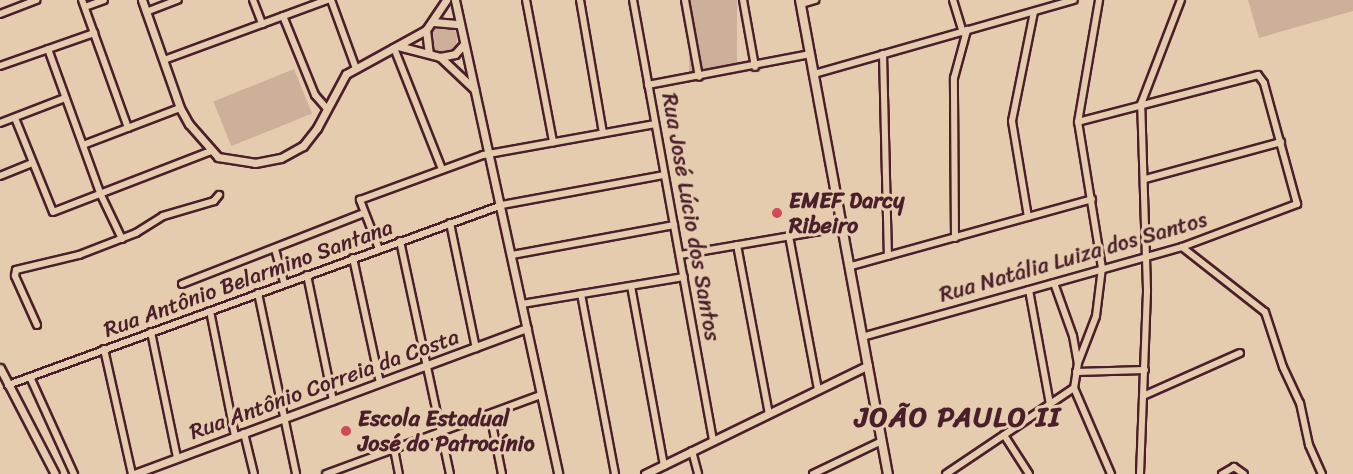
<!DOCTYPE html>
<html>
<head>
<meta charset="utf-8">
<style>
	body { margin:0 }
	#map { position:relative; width:1353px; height:474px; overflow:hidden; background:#e6ccae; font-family:Sriracha,sans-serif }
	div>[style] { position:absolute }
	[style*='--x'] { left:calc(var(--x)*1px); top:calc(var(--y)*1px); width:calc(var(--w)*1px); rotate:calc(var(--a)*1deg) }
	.green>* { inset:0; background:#cdb099; transform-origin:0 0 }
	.round { border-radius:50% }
	.roads { filter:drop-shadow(2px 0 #4a1f2b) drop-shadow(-2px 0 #4a1f2b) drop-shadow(0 2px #4a1f2b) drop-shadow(0 -2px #4a1f2b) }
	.minor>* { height:6px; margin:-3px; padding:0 3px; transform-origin:3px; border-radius:3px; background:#e6ccae }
	.tertiary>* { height:7px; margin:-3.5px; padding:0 3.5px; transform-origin:3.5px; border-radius:3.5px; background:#e6ccae }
	.secondary>* { height:8px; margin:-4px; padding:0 4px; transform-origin:4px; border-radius:4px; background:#e6ccae }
	.dots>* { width:16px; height:16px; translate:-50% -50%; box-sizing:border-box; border:3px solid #e6ccae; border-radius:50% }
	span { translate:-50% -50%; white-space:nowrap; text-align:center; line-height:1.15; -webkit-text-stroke:6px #e6ccae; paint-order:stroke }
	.poi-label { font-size:22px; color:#4a1f2b; font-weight:700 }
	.left { translate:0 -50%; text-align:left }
	.street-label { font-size:22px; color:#4a1f2b }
	.district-label { font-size:28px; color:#4a1f2b; font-weight:700; letter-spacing:1.5px }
</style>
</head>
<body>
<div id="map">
	<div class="green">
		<div style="left:689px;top:0;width:48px;height:73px"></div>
		<div style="clip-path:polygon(1248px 0,1353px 0,1353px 11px,1259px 38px)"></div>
		<div class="round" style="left:427px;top:23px;width:30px;height:30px"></div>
		<div style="left:294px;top:69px;width:48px;height:87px;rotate:68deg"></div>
	</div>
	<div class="roads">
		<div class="minor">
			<div style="--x:82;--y:0;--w:136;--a:70.2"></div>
			<div style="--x:253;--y:0;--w:26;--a:69"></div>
			<div style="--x:331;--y:0;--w:70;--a:70"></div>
			<div style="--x:526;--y:0;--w:145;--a:79.2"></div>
			<div style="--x:580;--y:0;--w:135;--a:80.2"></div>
			<div style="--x:633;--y:0;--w:448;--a:79.7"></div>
			<div style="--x:685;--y:0;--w:78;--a:79.7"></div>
			<div style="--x:743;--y:0;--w:68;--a:79.8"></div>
			<div style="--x:953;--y:0;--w:34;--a:73"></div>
			<div style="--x:801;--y:4;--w:15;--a:-16"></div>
			<div style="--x:85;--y:7;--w:20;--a:-20"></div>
			<div style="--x:146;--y:12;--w:34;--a:-21"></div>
			<div style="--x:0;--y:14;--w:39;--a:-21"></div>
			<div style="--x:283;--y:16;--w:85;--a:67.9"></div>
			<div style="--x:315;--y:95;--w:18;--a:49"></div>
			<div style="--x:394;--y:48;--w:130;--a:68.4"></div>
			<div style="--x:48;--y:49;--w:153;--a:70.1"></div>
			<div style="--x:100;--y:193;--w:51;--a:64.4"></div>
			<div style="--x:883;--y:54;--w:202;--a:88.6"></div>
			<div style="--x:164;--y:60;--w:174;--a:-20.2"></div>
			<div style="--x:0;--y:66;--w:100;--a:-19.3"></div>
			<div style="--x:814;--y:74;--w:270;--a:-15.9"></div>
			<div style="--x:648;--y:85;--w:165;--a:-10.8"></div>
			<div style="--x:15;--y:118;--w:101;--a:68"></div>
			<div style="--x:53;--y:212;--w:169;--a:-21.1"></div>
			<div style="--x:0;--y:123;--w:70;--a:-21"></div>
			<div style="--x:83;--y:145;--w:104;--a:-20.9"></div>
			<div style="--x:0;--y:176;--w:35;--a:-22"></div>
			<div style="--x:1145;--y:179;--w:141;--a:-15.2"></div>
			<div style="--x:1028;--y:217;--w:97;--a:-99.5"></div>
			<div style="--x:1012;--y:121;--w:111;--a:-78.6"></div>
			<div style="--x:450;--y:223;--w:128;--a:78.3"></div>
			<div style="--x:789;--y:236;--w:157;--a:79.3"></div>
			<div style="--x:955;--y:238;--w:160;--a:-90.4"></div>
			<div style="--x:954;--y:78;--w:50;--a:-74.8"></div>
			<div style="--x:400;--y:241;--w:238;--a:77.9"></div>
			<div style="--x:737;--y:245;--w:172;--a:79.3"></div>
			<div style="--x:1182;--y:247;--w:105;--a:38.1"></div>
			<div style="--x:1265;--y:312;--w:58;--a:71.9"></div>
			<div style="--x:1283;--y:367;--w:40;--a:65"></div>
			<div style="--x:1300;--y:403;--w:43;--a:77.9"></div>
			<div style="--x:1309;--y:445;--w:32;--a:66"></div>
			<div style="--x:275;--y:249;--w:35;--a:75"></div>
			<div style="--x:379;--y:249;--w:53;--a:-111.2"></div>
			<div style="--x:360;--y:200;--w:131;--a:-20.1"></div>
			<div style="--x:483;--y:155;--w:175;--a:-10.2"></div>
			<div style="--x:512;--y:255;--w:165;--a:-10.5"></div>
			<div style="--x:680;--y:255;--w:166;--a:-9.7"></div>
			<div style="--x:353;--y:258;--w:128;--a:77.8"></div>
			<div style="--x:851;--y:266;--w:250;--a:-15.5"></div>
			<div style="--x:307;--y:275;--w:129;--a:78.3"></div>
			<div style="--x:1054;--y:283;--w:56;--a:70.3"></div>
			<div style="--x:1073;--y:336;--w:27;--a:80"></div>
			<div style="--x:1078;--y:363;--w:25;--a:99"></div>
			<div style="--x:1074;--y:388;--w:94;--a:66.7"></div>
			<div style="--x:182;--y:284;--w:195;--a:-21.3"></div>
			<div style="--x:631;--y:286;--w:183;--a:79.6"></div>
			<div style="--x:1029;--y:290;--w:116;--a:79.6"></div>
			<div style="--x:258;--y:293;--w:185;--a:78.1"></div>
			<div style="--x:581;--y:294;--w:183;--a:79.3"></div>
			<div style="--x:522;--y:304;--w:164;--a:-9.5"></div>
			<div style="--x:210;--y:311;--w:127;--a:78.7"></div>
			<div style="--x:37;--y:325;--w:54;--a:-114.2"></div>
			<div style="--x:15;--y:276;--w:6;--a:-81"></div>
			<div style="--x:16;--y:270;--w:65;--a:-13.4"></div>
			<div style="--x:79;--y:255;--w:61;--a:-21.1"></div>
			<div style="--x:136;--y:233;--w:32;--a:-32"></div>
			<div style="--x:163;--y:216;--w:53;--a:-16.4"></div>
			<div style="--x:214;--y:201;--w:8;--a:-50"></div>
			<div style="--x:151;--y:332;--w:128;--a:78.3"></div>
			<div style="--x:862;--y:337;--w:332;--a:-15.7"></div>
			<div style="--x:1182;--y:247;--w:123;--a:-20.5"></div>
			<div style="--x:1297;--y:204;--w:125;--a:-105.3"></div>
			<div style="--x:1264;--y:83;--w:10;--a:-127"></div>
			<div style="--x:1258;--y:75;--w:186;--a:165.4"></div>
			<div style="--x:104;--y:349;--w:128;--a:77.4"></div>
			<div style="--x:1078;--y:363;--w:50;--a:-69"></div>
			<div style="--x:1096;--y:316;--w:48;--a:-82.9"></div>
			<div style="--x:1102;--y:268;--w:148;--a:-99.3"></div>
			<div style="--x:1078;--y:122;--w:124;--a:-80.2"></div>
			<div style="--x:1076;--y:372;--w:69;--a:-1.7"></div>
			<div style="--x:30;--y:377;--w:107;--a:65.6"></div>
			<div style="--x:8;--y:385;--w:526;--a:-20.02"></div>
			<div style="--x:502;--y:205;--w:165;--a:-10.5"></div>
			<div style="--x:1143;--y:396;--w:106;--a:-23.9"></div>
			<div style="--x:490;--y:414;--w:61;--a:78.7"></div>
			<div style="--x:244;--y:433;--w:42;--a:76.3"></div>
			<div style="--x:1004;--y:435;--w:46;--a:57.3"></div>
			<div style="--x:394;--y:449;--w:25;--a:79"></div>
			<div style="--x:692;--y:451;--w:24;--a:75"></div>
			<div style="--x:326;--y:474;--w:229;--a:-20.2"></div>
			<div style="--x:813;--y:474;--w:76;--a:-25.6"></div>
			<div style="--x:946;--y:474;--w:154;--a:-33.9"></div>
			<div style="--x:1140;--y:474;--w:184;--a:-87.8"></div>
			<div style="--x:1147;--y:290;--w:186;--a:-91.8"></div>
			<div style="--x:1141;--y:104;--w:111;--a:-69"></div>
			<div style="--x:1222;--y:474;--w:14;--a:-30"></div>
			<div style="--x:1234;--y:467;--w:12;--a:35"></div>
		</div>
		<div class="tertiary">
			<div style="--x:142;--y:0;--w:114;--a:70.6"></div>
			<div style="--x:180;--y:108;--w:18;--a:61"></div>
			<div style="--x:189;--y:124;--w:44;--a:48.7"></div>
			<div style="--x:218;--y:157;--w:37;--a:9"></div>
			<div style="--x:255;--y:163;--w:26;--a:-11"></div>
			<div style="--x:281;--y:158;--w:25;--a:-29"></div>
			<div style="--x:303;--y:146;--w:23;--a:-52"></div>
			<div style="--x:317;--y:128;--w:61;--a:-61.8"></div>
			<div style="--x:346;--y:74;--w:91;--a:-28.8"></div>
			<div style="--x:426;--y:30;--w:36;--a:-56"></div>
			<div style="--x:455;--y:0;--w:485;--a:77.7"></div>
			<div style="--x:434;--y:22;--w:25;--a:5"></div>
			<div style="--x:426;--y:30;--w:23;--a:83"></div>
			<div style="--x:398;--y:46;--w:43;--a:14.7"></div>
			<div style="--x:440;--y:57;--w:47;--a:43.3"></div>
			<div style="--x:440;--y:57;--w:15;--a:-11"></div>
			<div style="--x:455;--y:54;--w:12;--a:-48"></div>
			<div style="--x:0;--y:368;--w:119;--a:62.6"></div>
			<div style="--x:134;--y:474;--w:419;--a:-20.4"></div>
			<div style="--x:645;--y:474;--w:248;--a:-26"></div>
		</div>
		<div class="secondary">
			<div style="--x:800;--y:0;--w:482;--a:79.5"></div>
		</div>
	</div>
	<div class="dots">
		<div style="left:777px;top:213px;background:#d1495b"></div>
		<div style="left:346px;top:431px;background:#d1495b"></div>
	</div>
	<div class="poi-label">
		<span class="left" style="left:789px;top:213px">EMEF Darcy<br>Ribeiro</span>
		<span class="left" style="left:358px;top:431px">Escola Estadual<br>José do Patrocínio</span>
	</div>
	<div class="street-label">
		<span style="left:691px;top:217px;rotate:80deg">Rua José Lúcio dos Santos</span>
		<span style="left:1073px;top:257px;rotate:-16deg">Rua Natália Luiza dos Santos</span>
		<span style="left:248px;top:278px;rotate:-20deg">Rua Antônio Belarmino Santana</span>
		<span style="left:324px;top:384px;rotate:-20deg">Rua Antônio Correia da Costa</span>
	</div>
	<div class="district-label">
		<span style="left:958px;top:417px">JOÃO PAULO II</span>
	</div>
</div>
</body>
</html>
